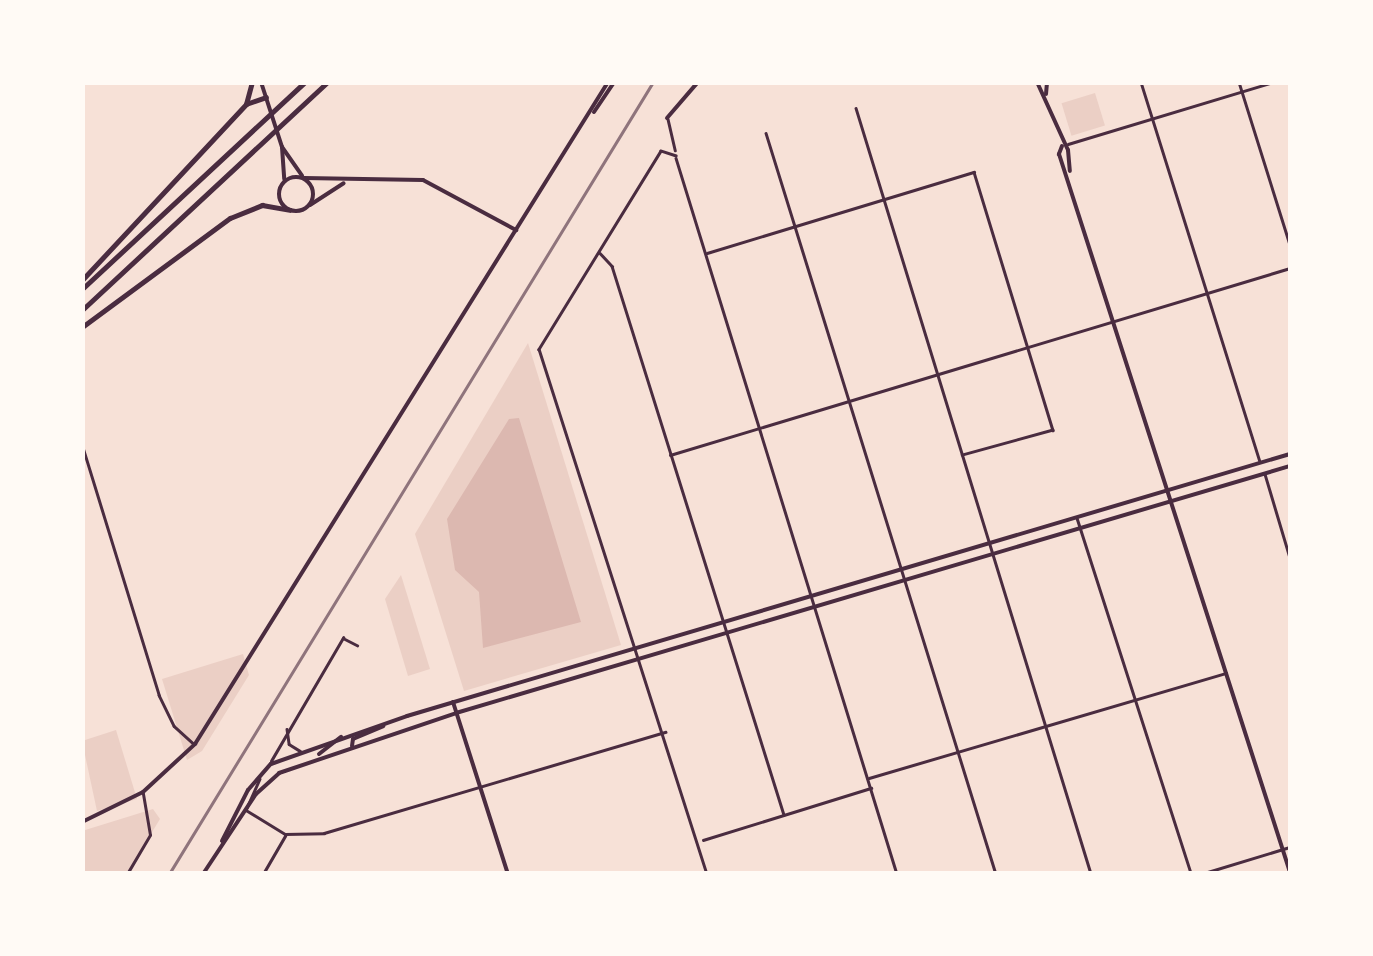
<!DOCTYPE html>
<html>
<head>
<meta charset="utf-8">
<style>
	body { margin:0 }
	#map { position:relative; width:1373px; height:956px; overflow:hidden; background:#f7e1d7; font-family:Figtree,sans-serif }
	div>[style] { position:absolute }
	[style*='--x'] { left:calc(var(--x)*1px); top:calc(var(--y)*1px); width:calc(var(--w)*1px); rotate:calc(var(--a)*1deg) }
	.green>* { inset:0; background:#ebcfc5; transform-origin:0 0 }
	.water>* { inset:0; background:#dcb8b0 }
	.minor>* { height:2.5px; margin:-1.25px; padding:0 1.25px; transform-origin:1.25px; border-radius:1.25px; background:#4a2c40 }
	.tertiary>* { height:4px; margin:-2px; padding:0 2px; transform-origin:2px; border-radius:2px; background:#4a2c40 }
	.secondary>* { height:4px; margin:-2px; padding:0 2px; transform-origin:2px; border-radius:2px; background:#4a2c40 }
	.secondary>.ring { margin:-2px; padding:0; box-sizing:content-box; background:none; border:4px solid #4a2c40; border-radius:50% }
	.motorway>* { height:5px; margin:-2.5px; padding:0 2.5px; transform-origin:2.5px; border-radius:2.5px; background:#4a2c40 }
	.rail>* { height:2.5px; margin:-1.25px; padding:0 1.25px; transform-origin:1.25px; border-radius:1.25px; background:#8f747c }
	span { translate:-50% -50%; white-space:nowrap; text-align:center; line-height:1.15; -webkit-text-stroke:10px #fffaf5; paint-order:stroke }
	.frame { position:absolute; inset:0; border:85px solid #fffaf5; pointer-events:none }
</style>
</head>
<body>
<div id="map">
	<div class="green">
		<div style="left:1095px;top:93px;width:34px;height:35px;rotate:73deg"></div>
		<div style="clip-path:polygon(528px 343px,621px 645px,464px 691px,415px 534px)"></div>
		<div style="clip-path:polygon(401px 575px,430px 669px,408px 676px,385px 599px)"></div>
		<div style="clip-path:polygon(243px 654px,249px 675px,202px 751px,187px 760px,162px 679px)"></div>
		<div style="clip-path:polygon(116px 730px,137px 799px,97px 811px,82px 741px)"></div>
		<div style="clip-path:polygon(153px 809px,160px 819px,127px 873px,83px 873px,82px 831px)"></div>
	</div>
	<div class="water">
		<div style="clip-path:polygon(519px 418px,581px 622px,483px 648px,479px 592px,455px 570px,447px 519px,509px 419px)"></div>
	</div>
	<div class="minor">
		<div style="--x:1141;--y:82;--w:398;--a:72.6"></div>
		<div style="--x:1239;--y:82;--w:171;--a:72.6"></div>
		<div style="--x:856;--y:108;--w:801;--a:72.94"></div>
		<div style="--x:668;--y:119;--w:32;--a:77"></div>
		<div style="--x:766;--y:133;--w:776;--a:72.76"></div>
		<div style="--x:1068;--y:144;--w:214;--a:-16.8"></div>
		<div style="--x:676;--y:156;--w:16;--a:-162"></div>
		<div style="--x:661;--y:151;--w:233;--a:121.6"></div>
		<div style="--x:539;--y:349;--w:551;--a:72.26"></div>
		<div style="--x:676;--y:158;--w:749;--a:72.85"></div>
		<div style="--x:600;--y:253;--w:18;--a:47"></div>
		<div style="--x:612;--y:266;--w:575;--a:72.6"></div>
		<div style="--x:707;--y:253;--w:279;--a:-16.9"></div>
		<div style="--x:974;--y:172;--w:270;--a:73"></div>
		<div style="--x:1053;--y:430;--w:94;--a:164.6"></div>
		<div style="--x:82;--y:444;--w:263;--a:72.9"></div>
		<div style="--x:159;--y:695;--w:34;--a:64"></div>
		<div style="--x:174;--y:726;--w:27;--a:42"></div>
		<div style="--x:670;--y:455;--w:648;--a:-16.78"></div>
		<div style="--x:1265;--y:474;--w:88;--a:73.4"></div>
		<div style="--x:1077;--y:518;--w:374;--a:72.2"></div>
		<div style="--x:287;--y:729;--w:15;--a:82"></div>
		<div style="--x:289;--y:744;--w:13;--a:32"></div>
		<div style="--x:271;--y:761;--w:143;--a:-59.7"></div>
		<div style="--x:343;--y:638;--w:16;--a:27"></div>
		<div style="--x:869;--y:778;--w:372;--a:-16.4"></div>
		<div style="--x:260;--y:779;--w:34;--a:114"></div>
		<div style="--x:246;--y:810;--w:46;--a:31.6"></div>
		<div style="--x:285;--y:834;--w:39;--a:-1"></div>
		<div style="--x:324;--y:833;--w:356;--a:-16.5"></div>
		<div style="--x:703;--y:840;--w:176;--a:-17.2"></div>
		<div style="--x:127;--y:874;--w:45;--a:-59.5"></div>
		<div style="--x:150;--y:835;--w:42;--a:-99.7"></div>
		<div style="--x:263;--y:874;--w:44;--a:-59.9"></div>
		<div style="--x:1201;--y:874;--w:93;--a:-16.9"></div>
	</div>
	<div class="tertiary">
		<div style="--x:304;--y:178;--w:119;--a:1"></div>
		<div style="--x:423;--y:180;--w:106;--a:28.3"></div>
		<div style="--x:310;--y:205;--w:40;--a:-32.9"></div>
		<div style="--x:222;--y:841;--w:57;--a:-63"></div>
		<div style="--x:248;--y:790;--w:35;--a:-49"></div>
		<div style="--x:203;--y:874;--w:96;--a:-56.5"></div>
		<div style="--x:256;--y:794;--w:31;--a:-42"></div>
	</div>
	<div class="secondary">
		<div style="--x:261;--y:82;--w:68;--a:72.1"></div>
		<div style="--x:282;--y:147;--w:32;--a:86"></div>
		<div style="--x:1037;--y:82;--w:75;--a:65.5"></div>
		<div style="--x:1068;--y:150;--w:21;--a:85"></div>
		<div style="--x:1046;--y:94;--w:12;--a:-85"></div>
		<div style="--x:594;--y:112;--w:36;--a:-56"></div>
		<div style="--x:667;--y:118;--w:48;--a:-49.3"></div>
		<div style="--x:1062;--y:146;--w:9;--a:111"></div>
		<div style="--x:1059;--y:154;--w:754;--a:72.17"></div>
		<div style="--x:282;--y:147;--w:35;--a:55"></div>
		<div class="ring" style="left:279px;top:177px;width:30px;height:30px"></div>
		<div style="--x:453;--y:702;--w:181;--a:72.3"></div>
		<div style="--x:352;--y:746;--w:7;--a:-82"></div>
		<div style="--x:353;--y:739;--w:33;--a:-23"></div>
		<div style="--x:319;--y:754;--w:28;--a:-38"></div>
		<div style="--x:271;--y:764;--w:144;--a:-19.4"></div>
		<div style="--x:407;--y:716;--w:921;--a:-16.53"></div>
		<div style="--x:279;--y:773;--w:187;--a:-18.7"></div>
		<div style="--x:456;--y:713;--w:870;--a:-16.5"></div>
		<div style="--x:82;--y:822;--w:68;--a:-26.2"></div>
		<div style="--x:143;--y:792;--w:71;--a:-42.7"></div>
		<div style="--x:195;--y:744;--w:780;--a:-58.04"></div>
	</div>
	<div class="motorway">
		<div style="--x:246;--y:104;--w:21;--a:-19"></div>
		<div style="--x:82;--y:280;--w:241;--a:-47"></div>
		<div style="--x:246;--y:104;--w:23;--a:-75"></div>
		<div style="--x:82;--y:289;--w:304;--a:-42.9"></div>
		<div style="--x:82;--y:310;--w:335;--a:-42.9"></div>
		<div style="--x:82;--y:327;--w:184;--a:-36.4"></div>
		<div style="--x:230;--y:218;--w:35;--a:-22"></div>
		<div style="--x:262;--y:205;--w:28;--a:10"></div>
	</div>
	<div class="rail">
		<div style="--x:169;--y:874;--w:928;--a:-58.57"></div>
	</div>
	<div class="frame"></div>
</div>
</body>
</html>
